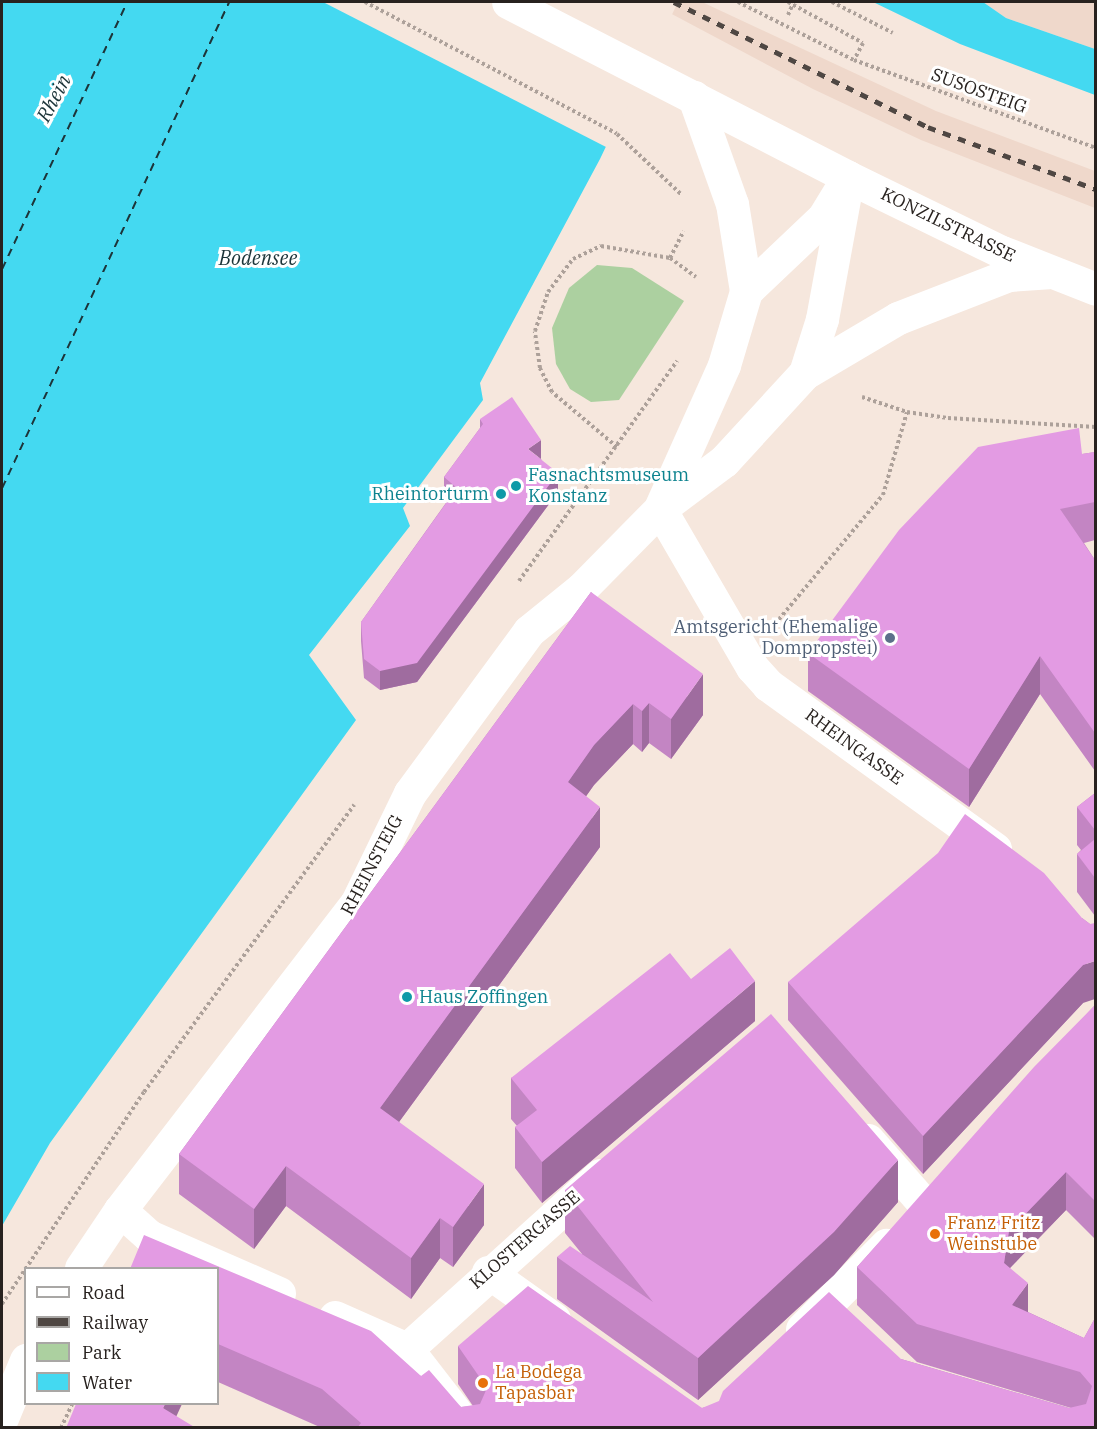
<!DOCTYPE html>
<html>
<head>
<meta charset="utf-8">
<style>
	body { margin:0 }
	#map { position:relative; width:1097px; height:1429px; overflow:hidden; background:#f6e7dd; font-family:"IBM Plex Serif",serif }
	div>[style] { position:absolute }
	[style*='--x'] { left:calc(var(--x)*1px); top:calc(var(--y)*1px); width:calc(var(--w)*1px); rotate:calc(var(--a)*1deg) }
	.built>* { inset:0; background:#efd8cb }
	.green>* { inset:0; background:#acd0a0 }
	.water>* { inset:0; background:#44d9f1 }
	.pier>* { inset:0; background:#f6e7dd }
	.ferry>* { height:1.5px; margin-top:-0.75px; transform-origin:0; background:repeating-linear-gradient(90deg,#1c3439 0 8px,transparent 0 14px) }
	.path>* { height:4px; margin-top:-2px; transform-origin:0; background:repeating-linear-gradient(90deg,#ada19a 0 3px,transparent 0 6px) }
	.minor>* { height:33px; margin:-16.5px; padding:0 16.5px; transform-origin:16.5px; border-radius:16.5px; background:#fff }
	.tertiary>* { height:33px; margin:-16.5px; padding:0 16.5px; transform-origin:16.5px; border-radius:16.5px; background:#fff }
	.secondary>* { height:33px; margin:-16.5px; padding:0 16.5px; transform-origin:16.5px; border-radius:16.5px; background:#fff }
	.rail>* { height:4.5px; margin-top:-2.25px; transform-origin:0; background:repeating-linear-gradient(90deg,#4f4743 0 8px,transparent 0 16px) }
	.wall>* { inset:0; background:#c385c3 }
	.shaded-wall>* { inset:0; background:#9f6c9f }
	.building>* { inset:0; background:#e39be3 }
	.dots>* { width:16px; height:16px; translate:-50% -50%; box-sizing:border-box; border:3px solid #fff; border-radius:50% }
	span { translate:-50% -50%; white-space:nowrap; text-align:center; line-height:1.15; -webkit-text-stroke:6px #fff; paint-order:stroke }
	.street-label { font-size:18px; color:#28221f }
	.culture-label { font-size:18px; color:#0d838f }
	.left { translate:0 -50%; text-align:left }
	.right { translate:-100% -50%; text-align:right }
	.service-label { font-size:18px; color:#4e5e75 }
	.food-label { font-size:18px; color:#c56008 }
	.water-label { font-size:20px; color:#1c3439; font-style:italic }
	.frame { position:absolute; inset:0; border:3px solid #28221f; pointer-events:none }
	.legend { position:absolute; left:24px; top:1267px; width:195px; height:138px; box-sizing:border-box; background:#fff; border:2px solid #a9a7a5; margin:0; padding:8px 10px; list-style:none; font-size:18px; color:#28221f }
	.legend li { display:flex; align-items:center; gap:12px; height:30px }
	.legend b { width:30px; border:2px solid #a9a7a5 }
</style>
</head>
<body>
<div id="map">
	<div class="built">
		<div style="clip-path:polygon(674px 2px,702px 2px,936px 111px,1095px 171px,1095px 208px,921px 140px,813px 89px,668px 12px)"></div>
		<div style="clip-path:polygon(983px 2px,1095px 2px,1095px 49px,1006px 18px)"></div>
	</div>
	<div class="green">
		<div style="clip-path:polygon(597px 265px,632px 268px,684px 301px,619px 400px,591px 402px,570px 389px,556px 364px,552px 328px,569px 288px)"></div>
	</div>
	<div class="water">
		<div style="clip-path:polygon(2px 2px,675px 2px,600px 159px,480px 383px,483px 400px,403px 508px,410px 526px,309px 655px,356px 720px,50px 1143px,2px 1226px)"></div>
		<div style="clip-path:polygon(873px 2px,983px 2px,1006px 18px,1095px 49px,1095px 95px,960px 44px)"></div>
	</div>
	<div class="pier">
		<div style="clip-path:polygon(323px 2px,678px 2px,608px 148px)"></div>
	</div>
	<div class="ferry">
		<div style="--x:2;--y:269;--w:295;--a:-64.9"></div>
		<div style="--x:2;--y:488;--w:536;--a:-64.96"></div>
	</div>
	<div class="path">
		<div style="--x:365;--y:2;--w:284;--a:27.6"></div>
		<div style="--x:617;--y:134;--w:89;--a:43.2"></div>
		<div style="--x:738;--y:2;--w:130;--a:26.6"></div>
		<div style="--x:854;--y:60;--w:258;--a:20"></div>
		<div style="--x:788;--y:2;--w:85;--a:28.7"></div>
		<div style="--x:863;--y:43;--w:19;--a:118"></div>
		<div style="--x:832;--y:2;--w:68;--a:26.9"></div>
		<div style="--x:788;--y:15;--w:12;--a:-66"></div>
		<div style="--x:670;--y:258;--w:30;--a:-63"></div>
		<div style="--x:862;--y:397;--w:47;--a:18.4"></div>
		<div style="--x:907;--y:412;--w:41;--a:8.3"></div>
		<div style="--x:948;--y:418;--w:148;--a:3.5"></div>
		<div style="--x:617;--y:447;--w:85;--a:-139.8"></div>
		<div style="--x:552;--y:392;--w:27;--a:-117"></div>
		<div style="--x:540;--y:368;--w:37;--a:-98"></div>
		<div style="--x:535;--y:331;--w:41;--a:-71.6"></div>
		<div style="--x:548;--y:292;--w:41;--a:-52.9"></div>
		<div style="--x:573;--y:259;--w:31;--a:-25"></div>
		<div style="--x:601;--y:246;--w:70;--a:9.9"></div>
		<div style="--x:670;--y:258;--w:32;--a:36"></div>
		<div style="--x:519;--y:581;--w:271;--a:-54.3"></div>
		<div style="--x:775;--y:624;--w:168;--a:-50.1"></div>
		<div style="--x:883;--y:495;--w:86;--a:-73.9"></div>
		<div style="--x:2;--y:1304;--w:255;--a:-56.2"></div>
		<div style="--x:144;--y:1092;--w:356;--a:-53.8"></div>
		<div style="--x:61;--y:1428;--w:26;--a:-65"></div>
	</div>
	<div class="minor">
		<div style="--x:660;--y:509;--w:183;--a:59.8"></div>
		<div style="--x:752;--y:667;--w:24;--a:48"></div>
		<div style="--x:768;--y:685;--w:280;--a:35.8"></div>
		<div style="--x:868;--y:1140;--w:85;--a:48.8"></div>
		<div style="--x:120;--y:1210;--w:39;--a:42"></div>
		<div style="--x:149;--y:1236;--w:142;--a:23.7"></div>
		<div style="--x:488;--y:1272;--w:81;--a:35.5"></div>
		<div style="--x:335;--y:1317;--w:79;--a:24"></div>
		<div style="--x:407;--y:1349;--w:100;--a:52.3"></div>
		<div style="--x:802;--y:1329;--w:119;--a:-45"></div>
		<div style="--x:407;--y:1349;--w:260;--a:-42"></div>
	</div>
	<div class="tertiary">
		<div style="--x:746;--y:291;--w:106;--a:-43.5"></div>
		<div style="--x:823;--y:218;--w:48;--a:-58.6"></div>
		<div style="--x:848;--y:177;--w:171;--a:26"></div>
		<div style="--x:1002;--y:252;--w:101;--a:21.5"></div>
		<div style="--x:805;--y:373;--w:108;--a:-30.6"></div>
		<div style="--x:898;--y:318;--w:119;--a:-21.2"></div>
		<div style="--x:1009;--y:275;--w:39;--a:-4"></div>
	</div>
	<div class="secondary">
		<div style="--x:661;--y:506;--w:154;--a:-65.9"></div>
		<div style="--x:724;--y:365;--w:77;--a:-73.4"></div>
		<div style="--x:746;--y:291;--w:88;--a:-99.1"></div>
		<div style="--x:732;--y:204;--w:114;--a:-109.6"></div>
		<div style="--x:81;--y:1268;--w:70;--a:-56.1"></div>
		<div style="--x:120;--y:1210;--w:386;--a:-52.4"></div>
		<div style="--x:356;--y:904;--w:123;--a:-64.1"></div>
		<div style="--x:410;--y:793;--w:201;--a:-53.7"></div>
		<div style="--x:529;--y:631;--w:67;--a:-38.9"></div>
		<div style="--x:581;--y:589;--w:112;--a:-45.4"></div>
		<div style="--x:660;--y:509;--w:80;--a:-36.9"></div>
		<div style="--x:724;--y:461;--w:120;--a:-47.4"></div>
		<div style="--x:805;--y:373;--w:57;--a:-72.5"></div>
		<div style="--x:822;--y:319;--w:144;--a:-79.6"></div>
		<div style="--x:848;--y:177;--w:382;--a:-152.8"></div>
		<div style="--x:2;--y:1418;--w:63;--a:-67.5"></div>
	</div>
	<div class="rail">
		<div style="--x:674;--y:2;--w:283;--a:26.2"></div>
		<div style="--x:928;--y:127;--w:179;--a:20.3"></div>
	</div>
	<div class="wall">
		<div style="clip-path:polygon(480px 419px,541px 459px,558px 492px,417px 682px,380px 690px,364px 678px,361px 641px,361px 622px,448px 500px,444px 496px,444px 477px,480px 428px)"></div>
		<div style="clip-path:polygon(1095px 452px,1095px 540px,1084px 543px,1095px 560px,1095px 771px,1040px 694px,969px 807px,808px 691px,808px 653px,1082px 454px)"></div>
		<div style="clip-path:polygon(591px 592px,703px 715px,671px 759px,649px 743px,642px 752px,633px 744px,594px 785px,586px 796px,600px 847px,399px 1122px,484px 1225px,453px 1267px,440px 1258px,411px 1299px,286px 1206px,254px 1249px,179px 1194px,179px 1154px)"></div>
		<div style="clip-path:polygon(1095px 793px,1095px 916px,1077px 892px,1077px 854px,1081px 850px,1077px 845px,1077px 807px)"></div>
		<div style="clip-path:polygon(1082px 918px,1090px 924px,1083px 1003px,923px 1174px,788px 1020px,788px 982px)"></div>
		<div style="clip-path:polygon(691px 979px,755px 1021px,542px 1203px,515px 1168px,515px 1127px,517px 1126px,511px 1119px,511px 1078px)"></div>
		<div style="clip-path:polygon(1095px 1005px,1095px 1239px,1066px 1210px,1010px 1268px,1028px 1312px,1084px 1338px,1095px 1318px,1095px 1428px,322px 1428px,218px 1382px,218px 1269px,421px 1376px,461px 1407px,473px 1406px,458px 1384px,458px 1346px,702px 1408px,901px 1359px,1069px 1408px,1071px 1408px,917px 1362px,857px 1305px,857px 1267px)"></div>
		<div style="clip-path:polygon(565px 1190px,898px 1202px,834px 1275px,698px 1400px,557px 1299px,557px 1257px,582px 1254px,565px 1233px)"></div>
	</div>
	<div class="shaded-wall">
		<div style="clip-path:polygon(541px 440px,541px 459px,528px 449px)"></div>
		<div style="clip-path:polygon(558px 473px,558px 492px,417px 682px,380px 690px,380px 671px)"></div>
		<div style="clip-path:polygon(1040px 656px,1040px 694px,969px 807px,969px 769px)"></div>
		<div style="clip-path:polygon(703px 674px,703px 715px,671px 759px,671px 719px)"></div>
		<div style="clip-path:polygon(649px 703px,649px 743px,642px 752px,642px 711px)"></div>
		<div style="clip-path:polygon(633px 704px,633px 744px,594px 785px,568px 822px,568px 782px,594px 745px)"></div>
		<div style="clip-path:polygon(600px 807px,600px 847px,380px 1148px,380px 1108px)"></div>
		<div style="clip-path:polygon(1095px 961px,1095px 999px,1083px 1003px,923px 1174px,923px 1136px,1083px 965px)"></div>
		<div style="clip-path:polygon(755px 981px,755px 1021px,542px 1203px,542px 1162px)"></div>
		<div style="clip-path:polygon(898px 1160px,898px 1202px,834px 1275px,698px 1400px,698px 1358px)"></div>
		<div style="clip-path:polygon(286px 1166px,286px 1206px,254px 1249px,254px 1209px)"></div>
		<div style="clip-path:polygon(1066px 1172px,1066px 1210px,1009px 1269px,1004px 1263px,1009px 1231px)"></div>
		<div style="clip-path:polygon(484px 1184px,484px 1225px,453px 1267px,453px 1227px)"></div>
		<div style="clip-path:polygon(440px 1218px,440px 1258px,411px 1299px,411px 1258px)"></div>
		<div style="clip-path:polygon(1028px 1283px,1028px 1321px,1012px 1305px)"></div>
		<div style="clip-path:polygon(165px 1404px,182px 1404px,171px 1428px,163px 1408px)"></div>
	</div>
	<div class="building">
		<div style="clip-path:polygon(512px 397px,541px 440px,528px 449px,558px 473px,417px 663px,380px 671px,364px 659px,361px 622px,457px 488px,444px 477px,483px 424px,480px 419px)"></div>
		<div style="clip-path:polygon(1079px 428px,1082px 454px,1095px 452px,1095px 502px,1060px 509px,1095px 560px,1095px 733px,1040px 656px,969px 769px,808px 653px,899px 530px,978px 447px)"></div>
		<div style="clip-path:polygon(591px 592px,703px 674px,671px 719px,649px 703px,642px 711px,633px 704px,594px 745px,568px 782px,600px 807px,380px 1108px,484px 1184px,453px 1227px,440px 1218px,411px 1258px,286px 1166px,254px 1209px,179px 1154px)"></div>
		<div style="clip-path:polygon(1095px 793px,1095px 830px,1077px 807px)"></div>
		<div style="clip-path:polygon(965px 814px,1044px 873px,1082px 918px,1090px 924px,1095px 923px,1095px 961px,1083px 965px,923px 1136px,788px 982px,938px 853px)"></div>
		<div style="clip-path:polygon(1095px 839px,1095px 878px,1077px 854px)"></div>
		<div style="clip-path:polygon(730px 948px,755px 981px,542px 1162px,515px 1127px,537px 1110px,511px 1078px,670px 953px,691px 979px)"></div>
		<div style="clip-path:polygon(1095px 1005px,1095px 1201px,1066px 1172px,1009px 1231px,1004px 1263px,1028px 1283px,1012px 1305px,1084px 1338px,1095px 1318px,1095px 1428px,357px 1428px,361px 1423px,322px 1389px,218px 1344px,218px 1269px,130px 1269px,144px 1235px,371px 1331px,421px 1376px,429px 1370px,461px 1407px,480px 1404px,487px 1388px,458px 1346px,528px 1286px,702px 1408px,719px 1401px,723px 1391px,829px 1292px,901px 1359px,1069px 1408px,1086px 1404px,1092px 1386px,1080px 1372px,917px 1324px,857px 1267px,1034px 1067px)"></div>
		<div style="clip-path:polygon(771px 1014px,898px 1160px,834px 1232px,698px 1358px,557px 1257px,570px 1246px,653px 1302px,565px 1190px)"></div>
		<div style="clip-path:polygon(76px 1404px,165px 1404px,163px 1408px,196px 1428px,66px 1428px)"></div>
	</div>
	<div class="dots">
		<div style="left:516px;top:486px;background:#0f9aa8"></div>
		<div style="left:501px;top:494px;background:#0f9aa8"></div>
		<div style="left:890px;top:638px;background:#5c6f8a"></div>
		<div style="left:407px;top:997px;background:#0f9aa8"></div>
		<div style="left:935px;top:1234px;background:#e8710a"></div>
		<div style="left:483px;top:1383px;background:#e8710a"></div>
	</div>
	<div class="street-label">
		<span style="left:979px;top:91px;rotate:20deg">SUSOSTEIG</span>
		<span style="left:948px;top:225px;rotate:26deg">KONZILSTRASSE</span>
		<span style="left:854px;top:747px;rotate:36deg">RHEINGASSE</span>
		<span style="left:372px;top:865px;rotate:-62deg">RHEINSTEIG</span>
		<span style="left:525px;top:1240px;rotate:-41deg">KLOSTERGASSE</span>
	</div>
	<div class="culture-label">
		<span class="left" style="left:528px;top:486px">Fasnachtsmuseum<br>Konstanz</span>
		<span class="right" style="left:489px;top:494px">Rheintorturm</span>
		<span class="left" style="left:419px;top:997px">Haus Zoffingen</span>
	</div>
	<div class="service-label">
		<span class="right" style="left:878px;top:638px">Amtsgericht (Ehemalige<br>Dompropstei)</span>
	</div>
	<div class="food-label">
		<span class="left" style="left:947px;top:1234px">Franz Fritz<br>Weinstube</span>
		<span class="left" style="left:495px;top:1383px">La Bodega<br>Tapasbar</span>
	</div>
	<div class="water-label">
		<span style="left:53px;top:98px;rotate:-62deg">Rhein</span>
		<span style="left:258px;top:257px">Bodensee</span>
	</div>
	<div class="frame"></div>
	<ul class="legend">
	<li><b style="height:8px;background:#fff"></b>Road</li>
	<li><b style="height:8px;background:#4f4743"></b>Railway</li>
	<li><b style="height:16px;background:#acd0a0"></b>Park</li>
	<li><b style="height:16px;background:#44d9f1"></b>Water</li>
	</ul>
</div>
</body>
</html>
